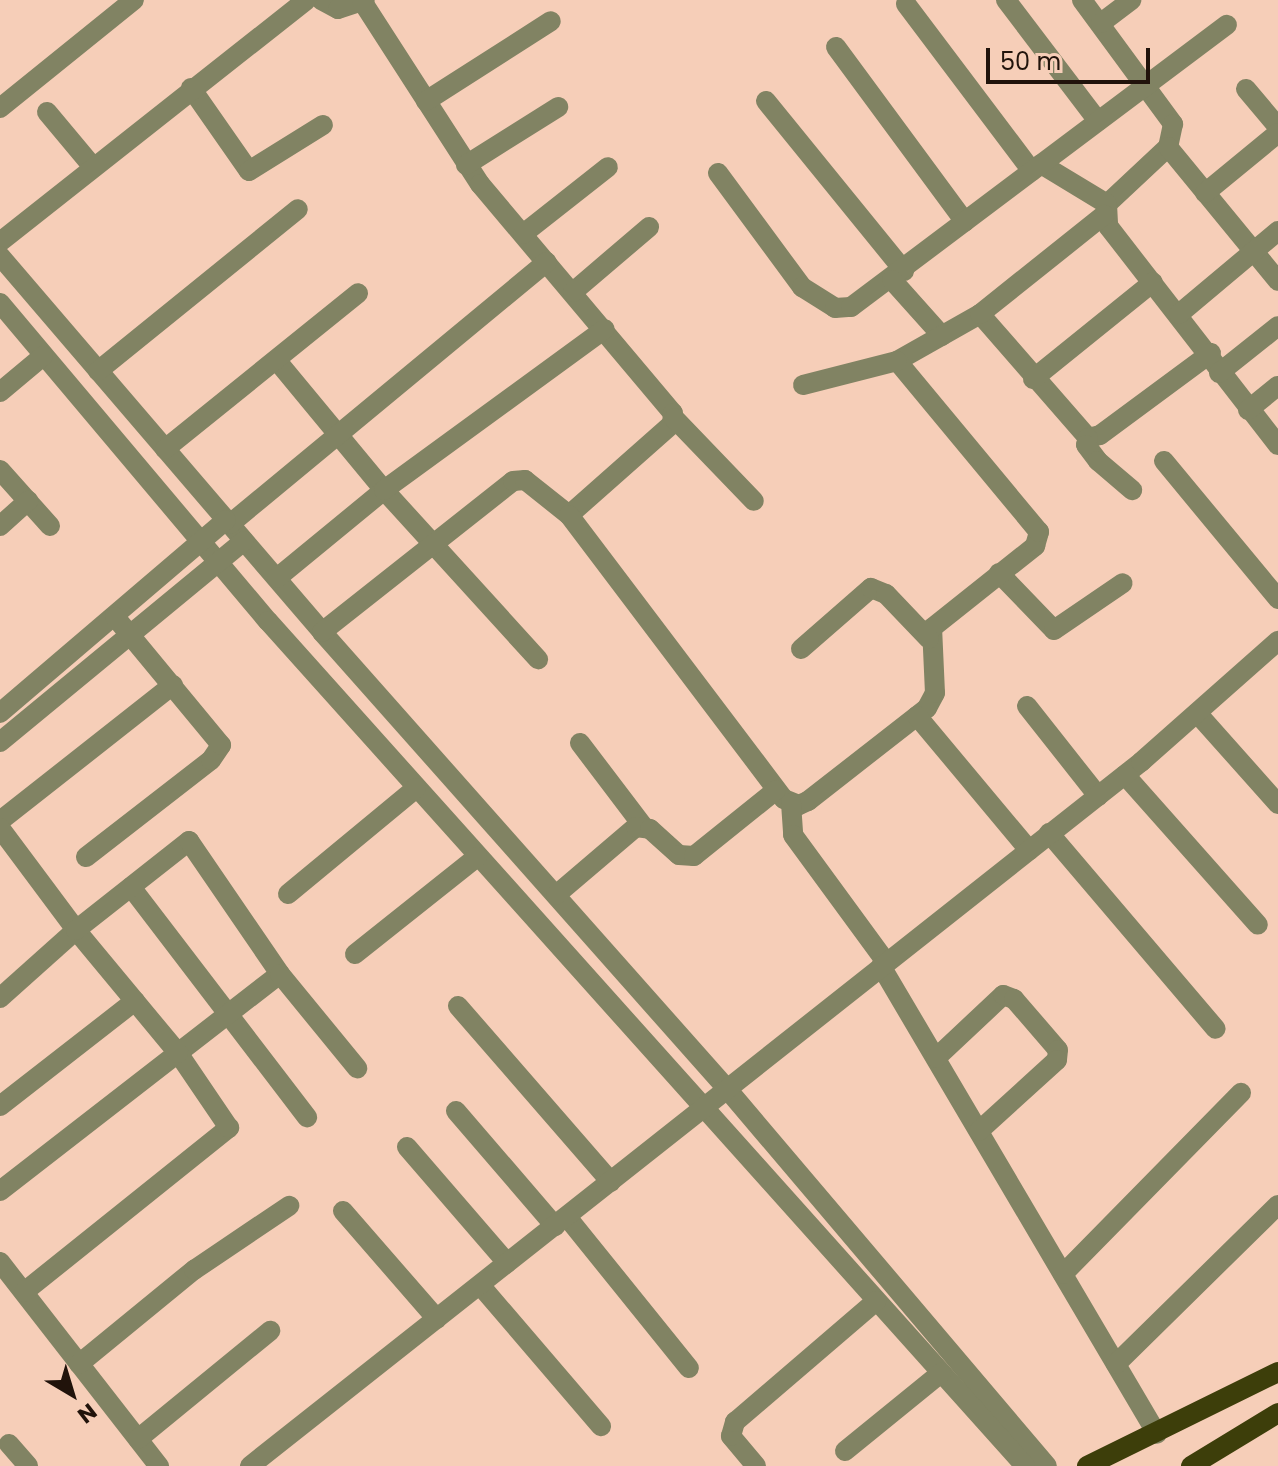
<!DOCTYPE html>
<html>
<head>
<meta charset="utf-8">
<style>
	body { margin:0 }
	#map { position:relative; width:1278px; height:1466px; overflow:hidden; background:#f6ceb8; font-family:Poppins,sans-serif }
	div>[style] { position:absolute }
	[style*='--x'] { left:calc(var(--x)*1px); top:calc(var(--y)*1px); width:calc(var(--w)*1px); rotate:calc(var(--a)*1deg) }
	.minor>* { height:20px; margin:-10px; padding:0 10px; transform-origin:10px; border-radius:10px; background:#818363 }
	.major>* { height:20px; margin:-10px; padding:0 10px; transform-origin:10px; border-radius:10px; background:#3d3e0a }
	span { translate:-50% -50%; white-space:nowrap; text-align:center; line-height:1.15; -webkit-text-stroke:6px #f6ceb8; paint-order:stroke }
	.north { position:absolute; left:32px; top:1354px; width:80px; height:80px; -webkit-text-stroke:6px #f6ceb8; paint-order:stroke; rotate:142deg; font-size:22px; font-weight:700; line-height:32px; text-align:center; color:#21130b }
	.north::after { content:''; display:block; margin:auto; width:28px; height:36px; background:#21130b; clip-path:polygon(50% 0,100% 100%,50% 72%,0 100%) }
	.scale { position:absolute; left:986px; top:48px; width:164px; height:36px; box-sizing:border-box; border:4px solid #21130b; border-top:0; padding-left:10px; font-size:24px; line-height:28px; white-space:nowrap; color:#21130b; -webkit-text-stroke:6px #f6ceb8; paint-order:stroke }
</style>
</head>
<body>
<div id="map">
	<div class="minor">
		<div style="--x:321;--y:0;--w:19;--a:28"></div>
		<div style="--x:338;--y:9;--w:28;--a:-18"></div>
		<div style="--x:1006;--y:0;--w:152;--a:52.8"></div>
		<div style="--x:1082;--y:0;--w:154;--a:53.7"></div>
		<div style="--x:1173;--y:124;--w:24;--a:102"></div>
		<div style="--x:1168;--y:147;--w:83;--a:136.9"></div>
		<div style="--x:1107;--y:204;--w:22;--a:87"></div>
		<div style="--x:1108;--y:226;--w:277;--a:52.2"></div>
		<div style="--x:362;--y:1;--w:218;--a:57.2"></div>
		<div style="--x:480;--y:184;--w:299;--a:49.9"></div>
		<div style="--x:673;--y:413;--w:11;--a:95"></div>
		<div style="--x:672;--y:424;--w:137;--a:138.5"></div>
		<div style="--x:906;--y:4;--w:209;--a:53"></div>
		<div style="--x:1101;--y:23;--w:38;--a:-37"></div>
		<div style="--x:836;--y:47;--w:217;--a:53.6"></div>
		<div style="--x:191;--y:88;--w:101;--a:55.1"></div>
		<div style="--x:249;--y:171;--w:87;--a:-31.9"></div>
		<div style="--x:1246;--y:89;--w:50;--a:49.9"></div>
		<div style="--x:426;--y:101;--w:148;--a:-32.6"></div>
		<div style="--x:766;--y:101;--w:219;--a:50.9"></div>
		<div style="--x:0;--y:108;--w:172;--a:-38.9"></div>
		<div style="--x:47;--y:112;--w:72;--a:50.1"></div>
		<div style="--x:1168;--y:147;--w:173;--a:50.6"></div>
		<div style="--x:1041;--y:164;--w:77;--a:31.2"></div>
		<div style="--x:466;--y:165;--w:109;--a:-32.2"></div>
		<div style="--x:718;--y:173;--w:142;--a:53.6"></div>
		<div style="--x:802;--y:287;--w:39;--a:32"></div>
		<div style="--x:835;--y:308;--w:16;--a:-4"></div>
		<div style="--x:851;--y:307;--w:470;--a:-36.9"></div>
		<div style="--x:1205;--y:193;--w:94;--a:-39.4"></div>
		<div style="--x:523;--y:234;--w:108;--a:-38.2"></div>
		<div style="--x:0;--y:242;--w:390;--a:-38.3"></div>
		<div style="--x:0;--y:256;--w:495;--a:49.4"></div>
		<div style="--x:322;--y:632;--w:612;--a:48.44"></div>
		<div style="--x:728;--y:1090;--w:493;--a:49.7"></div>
		<div style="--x:892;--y:280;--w:75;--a:48.2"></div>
		<div style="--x:573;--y:292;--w:100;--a:-40.5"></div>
		<div style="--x:0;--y:303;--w:416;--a:49.9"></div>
		<div style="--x:268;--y:621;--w:1134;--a:48.14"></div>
		<div style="--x:980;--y:314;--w:164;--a:48.9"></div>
		<div style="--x:1088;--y:438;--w:12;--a:-14"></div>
		<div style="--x:1100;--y:435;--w:138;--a:-36.5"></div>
		<div style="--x:1179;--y:314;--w:129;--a:-40"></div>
		<div style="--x:897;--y:361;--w:95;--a:-29.5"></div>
		<div style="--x:980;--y:314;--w:159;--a:-38.6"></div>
		<div style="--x:278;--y:362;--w:166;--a:50.4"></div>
		<div style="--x:384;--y:490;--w:229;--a:47.7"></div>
		<div style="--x:98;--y:371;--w:257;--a:-39"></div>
		<div style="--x:1219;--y:373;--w:75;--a:-38.5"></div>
		<div style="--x:1033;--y:379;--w:154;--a:-38.9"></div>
		<div style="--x:0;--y:392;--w:56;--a:-39.9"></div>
		<div style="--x:1248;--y:410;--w:38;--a:-39"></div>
		<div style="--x:674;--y:418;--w:115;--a:46.1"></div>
		<div style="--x:1088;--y:438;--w:7;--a:106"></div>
		<div style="--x:1086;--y:445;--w:20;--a:53"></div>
		<div style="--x:1098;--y:461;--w:45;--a:40.5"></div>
		<div style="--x:165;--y:449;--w:248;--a:-38.9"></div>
		<div style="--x:1164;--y:461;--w:179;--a:50.4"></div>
		<div style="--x:0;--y:470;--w:75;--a:48.2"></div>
		<div style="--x:230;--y:524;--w:411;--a:-39.6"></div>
		<div style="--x:0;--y:526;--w:38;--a:-42"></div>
		<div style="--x:999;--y:573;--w:79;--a:46"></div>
		<div style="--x:1054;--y:630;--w:83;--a:-34.3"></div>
		<div style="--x:277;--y:578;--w:139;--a:-39.4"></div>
		<div style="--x:384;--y:490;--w:273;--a:-36.1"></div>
		<div style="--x:322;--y:632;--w:243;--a:-38.3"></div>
		<div style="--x:513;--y:481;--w:12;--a:-5"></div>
		<div style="--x:525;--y:480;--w:56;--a:38.5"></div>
		<div style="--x:569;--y:515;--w:356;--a:52.9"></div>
		<div style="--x:784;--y:799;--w:16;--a:22"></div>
		<div style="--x:799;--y:805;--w:10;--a:-24"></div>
		<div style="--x:808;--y:801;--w:151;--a:-38"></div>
		<div style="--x:927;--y:708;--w:17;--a:-62"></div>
		<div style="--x:935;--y:693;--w:65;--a:-92.6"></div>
		<div style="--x:932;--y:628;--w:132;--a:-38.5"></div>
		<div style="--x:1035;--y:546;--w:15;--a:-74"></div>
		<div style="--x:1039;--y:532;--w:222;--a:-129.7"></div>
		<div style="--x:897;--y:361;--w:97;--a:165.7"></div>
		<div style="--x:801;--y:649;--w:93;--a:-41.1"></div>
		<div style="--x:871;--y:588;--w:16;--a:22"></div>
		<div style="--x:886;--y:594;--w:62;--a:46.3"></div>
		<div style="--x:1027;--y:706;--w:115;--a:51.7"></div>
		<div style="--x:0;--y:713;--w:297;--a:-40.5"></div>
		<div style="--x:1197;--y:713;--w:122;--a:48.3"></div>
		<div style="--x:917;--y:716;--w:175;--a:50.1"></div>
		<div style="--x:0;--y:742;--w:316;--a:-39.5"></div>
		<div style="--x:580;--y:743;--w:104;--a:52.8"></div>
		<div style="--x:1125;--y:775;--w:200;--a:48.4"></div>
		<div style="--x:791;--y:803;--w:32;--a:86"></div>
		<div style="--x:793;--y:835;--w:157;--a:53.8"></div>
		<div style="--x:0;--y:821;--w:220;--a:-38.2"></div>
		<div style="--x:0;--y:828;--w:127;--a:53.3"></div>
		<div style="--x:76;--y:930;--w:102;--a:138.2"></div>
		<div style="--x:1049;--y:833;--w:257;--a:49.6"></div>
		<div style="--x:86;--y:857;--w:158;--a:-37.8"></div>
		<div style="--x:211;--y:760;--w:18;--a:-56"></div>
		<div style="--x:221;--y:745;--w:166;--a:-129.6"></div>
		<div style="--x:131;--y:887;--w:290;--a:52.6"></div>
		<div style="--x:288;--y:894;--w:166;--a:-39.6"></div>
		<div style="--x:556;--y:895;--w:105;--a:-40.4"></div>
		<div style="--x:636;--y:827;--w:14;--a:8"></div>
		<div style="--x:650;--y:829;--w:39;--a:42"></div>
		<div style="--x:679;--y:855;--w:15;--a:4"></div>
		<div style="--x:694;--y:856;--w:105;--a:-38.8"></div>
		<div style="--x:355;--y:954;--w:156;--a:-38.5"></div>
		<div style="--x:881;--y:966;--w:543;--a:59.47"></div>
		<div style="--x:458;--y:1006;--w:233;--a:49"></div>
		<div style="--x:936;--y:1058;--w:92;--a:-43.2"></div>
		<div style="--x:1003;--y:995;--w:12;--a:20"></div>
		<div style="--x:1014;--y:999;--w:67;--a:49.2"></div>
		<div style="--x:1058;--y:1050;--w:10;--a:96"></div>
		<div style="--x:1057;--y:1060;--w:105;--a:137.7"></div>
		<div style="--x:0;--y:1106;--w:171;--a:-37.9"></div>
		<div style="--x:456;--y:1111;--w:152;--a:49.3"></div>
		<div style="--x:407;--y:1147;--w:153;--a:49.2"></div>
		<div style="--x:0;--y:1191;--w:354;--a:-37.8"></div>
		<div style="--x:343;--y:1211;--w:143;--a:49"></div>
		<div style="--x:567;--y:1217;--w:194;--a:51.1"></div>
		<div style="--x:0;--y:1262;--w:259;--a:52.1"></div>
		<div style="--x:1063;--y:1274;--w:254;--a:-45.5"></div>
		<div style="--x:480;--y:1285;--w:186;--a:49.4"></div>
		<div style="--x:24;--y:1292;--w:263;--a:-38.7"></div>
		<div style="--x:229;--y:1128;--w:91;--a:-124.2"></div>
		<div style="--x:178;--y:1053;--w:160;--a:-129.7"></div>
		<div style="--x:76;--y:930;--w:144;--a:-38.2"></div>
		<div style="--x:189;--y:841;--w:161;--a:55.6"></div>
		<div style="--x:280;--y:974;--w:122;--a:50.7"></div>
		<div style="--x:79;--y:1364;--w:149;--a:-39.3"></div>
		<div style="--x:194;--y:1270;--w:115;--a:-34"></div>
		<div style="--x:1116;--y:1364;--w:227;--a:-44.5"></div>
		<div style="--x:138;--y:1439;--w:171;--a:-39.3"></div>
		<div style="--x:9;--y:1444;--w:29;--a:49"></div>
		<div style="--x:845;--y:1451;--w:124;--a:-39.1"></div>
		<div style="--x:250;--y:1466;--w:1136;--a:-38.31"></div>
		<div style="--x:1141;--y:762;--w:183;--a:-41.5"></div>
		<div style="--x:756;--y:1466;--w:39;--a:-130"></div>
		<div style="--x:731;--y:1436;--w:15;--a:-74"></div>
		<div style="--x:735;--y:1422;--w:186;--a:-40.6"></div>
	</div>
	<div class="major">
		<div style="--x:1087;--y:1466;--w:213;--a:-26.2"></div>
		<div style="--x:1191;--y:1466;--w:102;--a:-31.3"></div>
	</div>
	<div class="north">N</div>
	<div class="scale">50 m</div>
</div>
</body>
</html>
